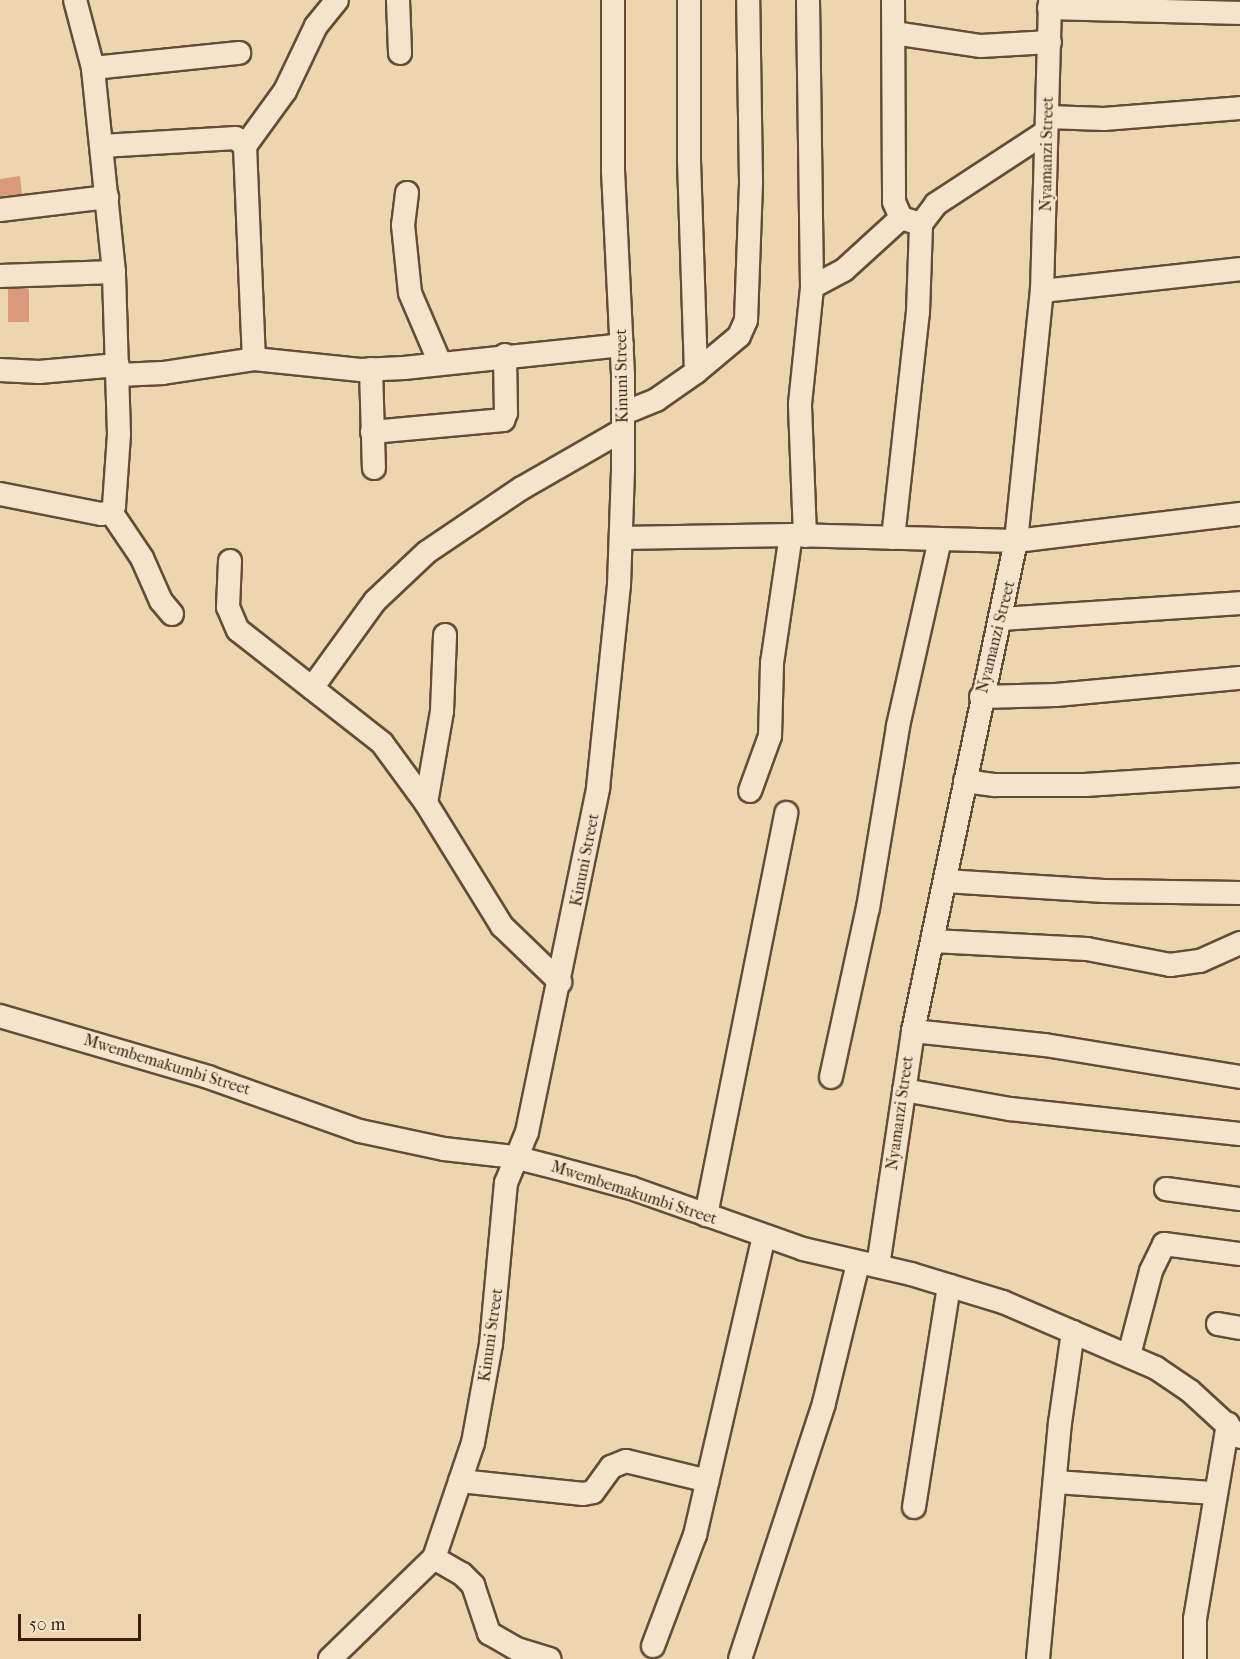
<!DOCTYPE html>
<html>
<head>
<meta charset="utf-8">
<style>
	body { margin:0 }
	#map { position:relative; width:1240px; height:1659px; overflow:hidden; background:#edd6af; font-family:"IM FELL French Canon",serif }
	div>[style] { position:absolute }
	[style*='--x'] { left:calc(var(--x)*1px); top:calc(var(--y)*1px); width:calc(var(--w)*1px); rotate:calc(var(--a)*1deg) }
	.building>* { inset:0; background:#db9a7b; transform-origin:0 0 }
	.roads { filter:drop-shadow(2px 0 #644d36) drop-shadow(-2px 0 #644d36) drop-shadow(0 2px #644d36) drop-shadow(0 -2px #644d36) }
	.minor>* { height:22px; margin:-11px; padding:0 11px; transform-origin:11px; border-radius:11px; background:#f3e4cb }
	span { translate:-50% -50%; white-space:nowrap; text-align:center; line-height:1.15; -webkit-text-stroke:4.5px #f3e4cb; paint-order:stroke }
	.street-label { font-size:16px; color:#361f0e }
	.scale { position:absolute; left:18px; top:1614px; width:123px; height:27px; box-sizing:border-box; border:3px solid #361f0e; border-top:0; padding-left:8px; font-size:18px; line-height:21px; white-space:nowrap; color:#361f0e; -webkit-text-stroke:4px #f3e4cb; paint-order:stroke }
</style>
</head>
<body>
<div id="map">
	<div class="building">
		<div style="clip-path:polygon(20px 176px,22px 194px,0 196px,0 179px)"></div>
		<div style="left:8px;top:289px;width:21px;height:33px"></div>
	</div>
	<div class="roads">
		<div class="minor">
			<div style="--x:398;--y:0;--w:53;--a:87.8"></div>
			<div style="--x:689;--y:0;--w:161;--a:90"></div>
			<div style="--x:689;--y:161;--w:211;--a:88.1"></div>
			<div style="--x:893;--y:0;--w:202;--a:89.7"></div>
			<div style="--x:894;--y:202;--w:17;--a:66"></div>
			<div style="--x:901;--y:218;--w:21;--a:17"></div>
			<div style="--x:1049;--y:8;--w:191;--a:1.5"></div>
			<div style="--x:894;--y:33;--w:88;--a:8.5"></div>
			<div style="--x:981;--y:46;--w:69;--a:-3.3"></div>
			<div style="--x:93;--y:68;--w:147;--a:-5.9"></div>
			<div style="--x:1047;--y:117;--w:57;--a:2"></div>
			<div style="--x:1104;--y:119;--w:136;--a:-4.6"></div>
			<div style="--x:102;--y:146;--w:134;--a:-3.4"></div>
			<div style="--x:236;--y:138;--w:12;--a:42"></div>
			<div style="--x:245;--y:146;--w:213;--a:87.6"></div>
			<div style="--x:245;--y:146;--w:68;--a:-54"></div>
			<div style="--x:285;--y:91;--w:72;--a:-64.5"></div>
			<div style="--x:316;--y:26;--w:33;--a:-51"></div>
			<div style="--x:407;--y:193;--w:32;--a:97"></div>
			<div style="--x:403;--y:225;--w:68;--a:84.1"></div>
			<div style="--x:410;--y:293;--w:76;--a:66.8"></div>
			<div style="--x:0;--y:210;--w:108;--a:-6.9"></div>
			<div style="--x:0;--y:276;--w:114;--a:-2"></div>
			<div style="--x:812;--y:287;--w:36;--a:-28"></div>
			<div style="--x:844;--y:270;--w:77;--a:-42.4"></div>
			<div style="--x:1042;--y:291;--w:199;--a:-6.3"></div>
			<div style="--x:371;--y:369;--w:99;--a:88.3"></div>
			<div style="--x:0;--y:370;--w:39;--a:3"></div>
			<div style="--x:39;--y:372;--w:79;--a:-5.1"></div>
			<div style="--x:118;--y:375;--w:45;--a:-2.5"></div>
			<div style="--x:163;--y:373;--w:92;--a:-8.7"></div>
			<div style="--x:254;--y:359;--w:107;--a:5.9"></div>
			<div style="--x:360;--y:370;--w:44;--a:-2.6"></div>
			<div style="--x:404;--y:368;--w:219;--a:-6"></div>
			<div style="--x:624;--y:413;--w:35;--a:-22"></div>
			<div style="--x:656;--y:400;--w:49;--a:-35"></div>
			<div style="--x:696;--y:372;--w:56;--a:-39.9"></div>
			<div style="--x:739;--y:336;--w:17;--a:-66"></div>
			<div style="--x:746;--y:320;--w:139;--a:-87.9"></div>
			<div style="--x:751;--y:181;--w:181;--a:-90.9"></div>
			<div style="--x:372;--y:432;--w:132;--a:-5.2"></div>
			<div style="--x:503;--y:420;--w:8;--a:-67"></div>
			<div style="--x:506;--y:413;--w:58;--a:-91"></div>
			<div style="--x:0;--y:494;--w:103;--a:11.2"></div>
			<div style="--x:101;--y:514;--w:10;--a:-11"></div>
			<div style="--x:111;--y:512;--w:7;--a:-63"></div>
			<div style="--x:114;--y:506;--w:72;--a:-86"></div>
			<div style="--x:119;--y:434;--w:162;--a:-91.8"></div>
			<div style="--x:114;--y:272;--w:205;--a:-95.9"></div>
			<div style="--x:93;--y:68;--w:70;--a:-104.8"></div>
			<div style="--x:111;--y:512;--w:55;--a:56"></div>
			<div style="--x:142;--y:558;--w:47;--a:66.2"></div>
			<div style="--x:161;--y:601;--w:17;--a:50"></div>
			<div style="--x:805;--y:536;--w:132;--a:-92.2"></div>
			<div style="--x:800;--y:404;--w:118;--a:-84.1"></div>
			<div style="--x:812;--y:287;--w:287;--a:-90.8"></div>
			<div style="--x:621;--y:538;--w:170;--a:-1"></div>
			<div style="--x:791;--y:535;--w:225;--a:1.5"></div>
			<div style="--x:1016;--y:541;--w:226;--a:-6.9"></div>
			<div style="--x:893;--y:538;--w:227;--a:-83.7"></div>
			<div style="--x:918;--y:312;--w:88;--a:-88"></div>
			<div style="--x:921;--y:224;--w:25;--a:-53"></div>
			<div style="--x:936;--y:204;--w:131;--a:-33.2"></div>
			<div style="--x:230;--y:561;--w:46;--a:92.5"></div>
			<div style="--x:228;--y:607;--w:25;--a:67"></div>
			<div style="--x:238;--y:630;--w:183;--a:38.1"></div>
			<div style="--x:382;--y:743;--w:74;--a:53.7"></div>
			<div style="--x:426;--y:803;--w:145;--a:58.3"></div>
			<div style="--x:502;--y:926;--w:81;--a:44"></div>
			<div style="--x:1001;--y:619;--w:240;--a:-3.8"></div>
			<div style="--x:312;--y:688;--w:107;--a:-54.1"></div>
			<div style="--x:375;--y:601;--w:71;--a:-43.3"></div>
			<div style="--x:427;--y:552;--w:115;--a:-34"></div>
			<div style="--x:522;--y:488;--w:116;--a:-29.9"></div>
			<div style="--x:981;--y:697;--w:75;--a:-1.5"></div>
			<div style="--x:1056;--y:695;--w:185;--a:-5.3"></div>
			<div style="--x:965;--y:781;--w:30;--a:8"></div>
			<div style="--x:995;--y:785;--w:90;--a:0"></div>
			<div style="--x:1085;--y:785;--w:155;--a:-3.7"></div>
			<div style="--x:750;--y:791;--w:59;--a:-70"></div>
			<div style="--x:770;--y:736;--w:73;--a:-88.4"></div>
			<div style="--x:772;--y:663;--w:129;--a:-81.6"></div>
			<div style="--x:426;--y:803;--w:93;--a:-80.1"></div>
			<div style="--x:442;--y:711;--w:76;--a:-87.7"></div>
			<div style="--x:945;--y:881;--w:159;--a:3.6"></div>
			<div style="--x:1104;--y:891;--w:136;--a:0.8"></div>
			<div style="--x:933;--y:941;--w:154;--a:3"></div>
			<div style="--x:1087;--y:949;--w:85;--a:10.9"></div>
			<div style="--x:1170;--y:965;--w:30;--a:-8"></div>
			<div style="--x:1200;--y:961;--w:44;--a:-24.2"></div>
			<div style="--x:0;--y:1016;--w:217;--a:16.3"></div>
			<div style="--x:208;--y:1077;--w:161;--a:19.6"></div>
			<div style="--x:360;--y:1131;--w:86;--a:12.1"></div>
			<div style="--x:444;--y:1149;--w:70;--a:6.5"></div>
			<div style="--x:514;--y:1157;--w:44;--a:14.3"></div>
			<div style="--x:557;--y:1168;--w:77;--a:15.1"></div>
			<div style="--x:631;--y:1188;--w:182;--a:19.5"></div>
			<div style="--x:803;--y:1249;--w:111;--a:13"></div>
			<div style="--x:911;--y:1274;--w:96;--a:16.9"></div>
			<div style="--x:1003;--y:1302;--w:167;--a:23.3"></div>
			<div style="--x:1156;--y:1368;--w:41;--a:34.1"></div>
			<div style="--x:1190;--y:1391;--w:68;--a:42.6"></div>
			<div style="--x:913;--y:1031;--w:133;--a:6.1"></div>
			<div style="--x:1045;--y:1045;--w:198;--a:9.3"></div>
			<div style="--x:831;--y:1077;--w:173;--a:-77.7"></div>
			<div style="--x:868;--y:908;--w:184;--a:-80.6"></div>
			<div style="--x:898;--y:726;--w:191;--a:-77.3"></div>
			<div style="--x:904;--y:1090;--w:108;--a:10.2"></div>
			<div style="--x:1010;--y:1109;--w:231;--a:6.2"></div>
			<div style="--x:1166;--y:1189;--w:75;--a:7.7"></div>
			<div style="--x:706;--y:1215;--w:410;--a:-78.7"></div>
			<div style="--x:878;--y:1266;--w:238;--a:-81.5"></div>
			<div style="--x:913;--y:1031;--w:501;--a:-78.13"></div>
			<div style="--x:1016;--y:541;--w:251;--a:-84.1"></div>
			<div style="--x:1042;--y:291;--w:291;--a:-88.4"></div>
			<div style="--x:1218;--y:1324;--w:22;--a:10"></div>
			<div style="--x:1129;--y:1355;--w:87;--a:-75.3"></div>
			<div style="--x:1151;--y:1271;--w:30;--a:-64"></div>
			<div style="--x:1164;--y:1244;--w:77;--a:7.5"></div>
			<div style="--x:460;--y:1481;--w:124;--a:6"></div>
			<div style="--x:583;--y:1494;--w:10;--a:-11"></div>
			<div style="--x:593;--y:1492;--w:31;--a:-54"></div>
			<div style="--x:611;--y:1467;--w:16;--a:-22"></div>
			<div style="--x:626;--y:1461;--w:84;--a:13.7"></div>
			<div style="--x:1056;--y:1482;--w:159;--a:4"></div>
			<div style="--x:914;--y:1507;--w:224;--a:-81"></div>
			<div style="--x:434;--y:1558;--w:32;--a:30"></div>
			<div style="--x:462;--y:1574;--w:16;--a:45"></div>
			<div style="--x:473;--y:1585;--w:51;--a:71.6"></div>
			<div style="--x:489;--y:1633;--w:32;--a:30"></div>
			<div style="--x:517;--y:1649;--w:34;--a:17"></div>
			<div style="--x:653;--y:1646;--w:119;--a:-69.3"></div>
			<div style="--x:695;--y:1535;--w:306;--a:-77"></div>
			<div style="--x:330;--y:1659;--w:145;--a:-44.2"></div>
			<div style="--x:434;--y:1558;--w:121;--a:-71.3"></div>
			<div style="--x:473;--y:1443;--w:101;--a:-79.7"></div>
			<div style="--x:491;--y:1344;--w:162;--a:-84.7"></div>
			<div style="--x:506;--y:1183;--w:55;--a:-67.6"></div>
			<div style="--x:527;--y:1132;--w:351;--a:-78.3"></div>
			<div style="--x:598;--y:788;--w:204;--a:-84.1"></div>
			<div style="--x:619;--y:585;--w:117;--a:-88"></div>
			<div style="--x:623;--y:468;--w:93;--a:-90"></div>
			<div style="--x:623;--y:375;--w:204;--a:-92.8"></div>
			<div style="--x:613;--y:171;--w:171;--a:-90"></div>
			<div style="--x:740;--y:1659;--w:269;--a:-71.8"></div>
			<div style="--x:824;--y:1403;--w:144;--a:-76.3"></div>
			<div style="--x:1038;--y:1659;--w:237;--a:-84.7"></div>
			<div style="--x:1060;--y:1423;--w:92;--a:-81.9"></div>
			<div style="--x:1195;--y:1659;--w:40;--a:-90"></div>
			<div style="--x:1195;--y:1619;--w:198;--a:-80.4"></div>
		</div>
	</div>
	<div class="street-label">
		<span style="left:1047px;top:154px;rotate:-89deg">Nyamanzi Street</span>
		<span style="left:622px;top:376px;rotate:-91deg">Kinuni Street</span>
		<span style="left:996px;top:637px;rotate:-76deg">Nyamanzi Street</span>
		<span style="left:585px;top:860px;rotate:-79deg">Kinuni Street</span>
		<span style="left:167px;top:1065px;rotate:17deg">Mwembemakumbi Street</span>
		<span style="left:900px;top:1113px;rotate:-82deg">Nyamanzi Street</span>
		<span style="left:634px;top:1193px;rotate:18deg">Mwembemakumbi Street</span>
		<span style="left:491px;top:1335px;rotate:-82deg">Kinuni Street</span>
	</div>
	<div class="scale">50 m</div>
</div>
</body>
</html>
